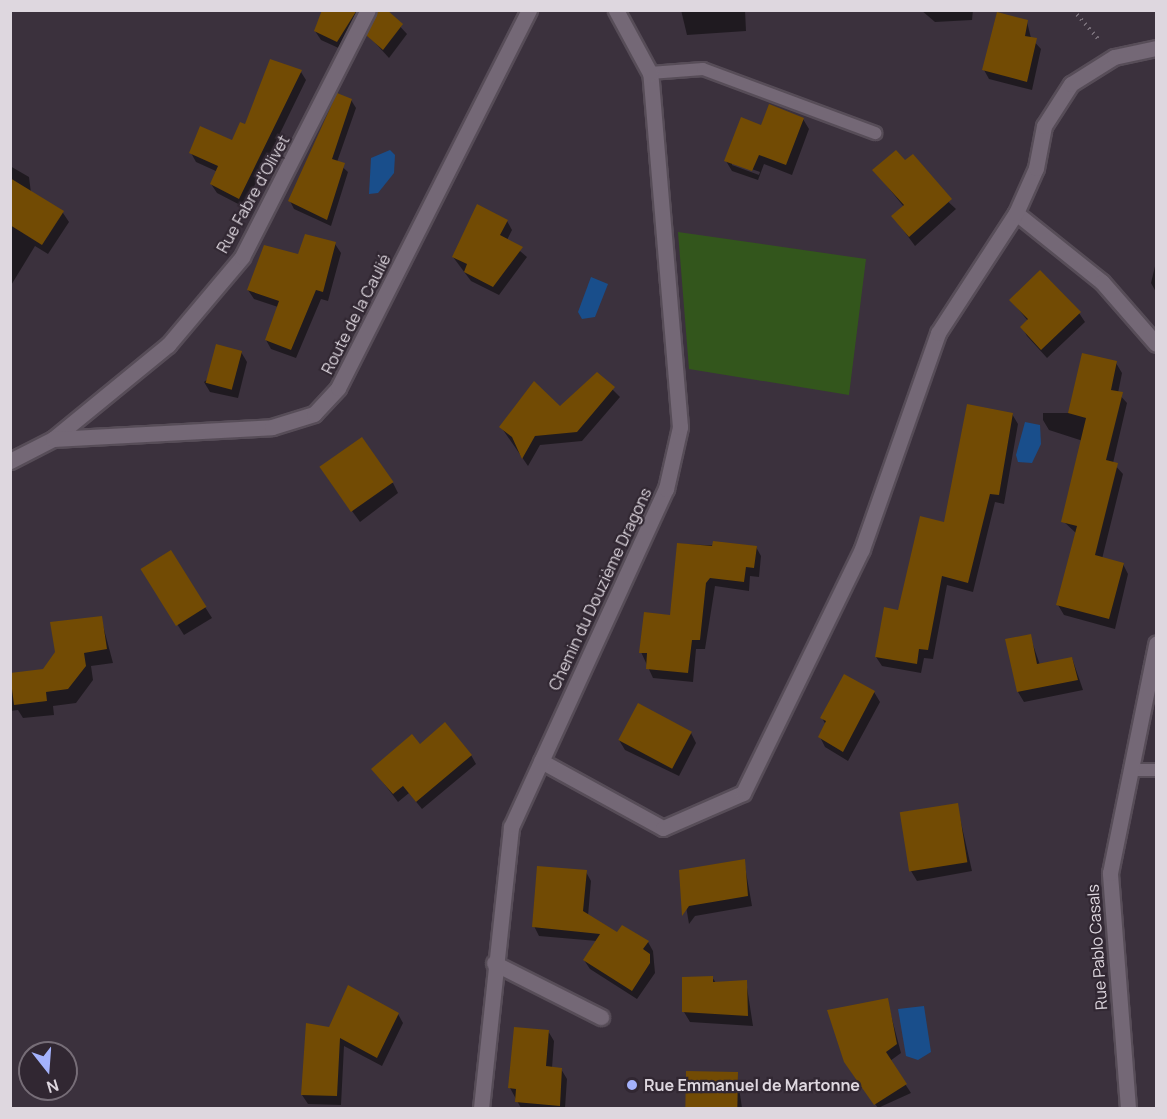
<!DOCTYPE html>
<html>
<head>
<meta charset="utf-8">
<style>
	body { margin:0 }
	#map { position:relative; width:1167px; height:1119px; overflow:hidden; background:#3b313d; font-family:Manrope,sans-serif }
	div>[style] { position:absolute }
	[style*='--x'] { left:calc(var(--x)*1px); top:calc(var(--y)*1px); width:calc(var(--w)*1px); rotate:calc(var(--a)*1deg) }
	.green>* { inset:0; background:#33561c }
	.water>* { inset:0; background:#194e8b }
	.shadow>* { inset:0; background:#0007 }
	.building>* { inset:0; background:#724b04; transform-origin:0 0 }
	.path>* { height:4px; margin-top:-2px; transform-origin:0; background:repeating-linear-gradient(90deg,#776e78 0 1.5px,transparent 0 6px) }
	.roads { filter:drop-shadow(2px 0 #574d58) drop-shadow(-2px 0 #574d58) drop-shadow(0 2px #574d58) drop-shadow(0 -2px #574d58) }
	.lane>* { height:12px; margin:-6px; padding:0 6px; transform-origin:6px; border-radius:6px; background:#746876 }
	.street>* { height:15px; margin:-7.5px; padding:0 7.5px; transform-origin:7.5px; border-radius:7.5px; background:#746876 }
	.dots>* { width:16px; height:16px; translate:-50% -50%; box-sizing:border-box; border:3px solid #312732; border-radius:50% }
	span { translate:-50% -50%; white-space:nowrap; text-align:center; line-height:1.15; -webkit-text-stroke:4.5px #312732; paint-order:stroke }
	.street-label { font-size:16px; color:#ded7df }
	.poi-label { font-size:16px; color:#ded7df; font-weight:700 }
	.left { translate:0 -50%; text-align:left }
	.frame { position:absolute; inset:0; border:12px solid #ded7df; pointer-events:none }
	.north { position:absolute; left:18px; top:1041px; width:60px; height:60px; box-sizing:border-box; background:#312732; border:2px solid #766d77; border-radius:50%; rotate:163deg; font-size:16px; font-weight:700; line-height:24px; text-align:center; color:#ded7df }
	.north::after { content:''; display:block; margin:auto; width:21px; height:27px; background:#a4b2fc; clip-path:polygon(50% 0,100% 100%,50% 72%,0 100%) }
</style>
</head>
<body>
<div id="map">
	<div class="green">
		<div style="clip-path:polygon(678px 232px,866px 259px,849px 395px,689px 369px)"></div>
	</div>
	<div class="water">
		<div style="clip-path:polygon(390px 150px,395px 155px,394px 173px,378px 193px,369px 194px,371px 158px)"></div>
		<div style="clip-path:polygon(591px 277px,608px 284px,595px 317px,582px 319px,578px 312px)"></div>
		<div style="clip-path:polygon(1025px 422px,1040px 425px,1041px 444px,1032px 463px,1018px 462px,1016px 455px)"></div>
		<div style="clip-path:polygon(924px 1006px,931px 1052px,918px 1060px,906px 1056px,898px 1009px)"></div>
	</div>
	<div class="shadow">
		<div style="clip-path:polygon(323px 10px,372px 10px,343px 50px,321px 40px,315px 31px)"></div>
		<div style="clip-path:polygon(376px 10px,385px 10px,407px 34px,389px 58px,368px 35px)"></div>
		<div style="clip-path:polygon(681px 10px,745px 10px,746px 31px,687px 35px)"></div>
		<div style="clip-path:polygon(921px 10px,973px 10px,972px 20px,935px 22px)"></div>
		<div style="clip-path:polygon(1027px 22px,1031px 38px,1041px 49px,1032px 90px,989px 79px,984px 70px)"></div>
		<div style="clip-path:polygon(301px 72px,306px 80px,244px 207px,217px 193px,211px 184px,218px 172px,196px 162px,191px 153px,232px 141px)"></div>
		<div style="clip-path:polygon(351px 100px,356px 108px,337px 162px,348px 172px,331px 226px,294px 209px,290px 201px)"></div>
		<div style="clip-path:polygon(evenodd,803px 119px,809px 129px,792px 175px,764px 164px,758px 180px,732px 171px,726px 161px,762px 127px,803px 119px,732px 162px,760px 172px,759px 175px,732px 165px,732px 162px)"></div>
		<div style="clip-path:polygon(905px 162px,956px 209px,915px 246px,893px 216px,904px 207px,874px 170px)"></div>
		<div style="clip-path:polygon(10px 166px,29px 177px,31px 193px,63px 213px,69px 222px,48px 254px,35px 246px,10px 287px)"></div>
		<div style="clip-path:polygon(507px 221px,512px 230px,507px 240px,527px 257px,499px 295px,471px 281px,453px 257px)"></div>
		<div style="clip-path:polygon(335px 244px,341px 253px,328px 301px,321px 299px,296px 358px,271px 349px,266px 340px,278px 307px,254px 299px,248px 290px,299px 256px)"></div>
		<div style="clip-path:polygon(1156px 262px,1156px 292px,1151px 283px)"></div>
		<div style="clip-path:polygon(1011px 300px,1079px 313px,1085px 322px,1047px 358px,1027px 336px,1022px 327px,1028px 321px)"></div>
		<div style="clip-path:polygon(241px 352px,247px 362px,238px 398px,210px 392px,204px 382px)"></div>
		<div style="clip-path:polygon(1116px 363px,1122px 373px,1118px 393px,1127px 403px,1113px 463px,1123px 474px,1102px 559px,1123px 564px,1128px 574px,1115px 629px,1064px 615px,1058px 605px,1077px 534px,1063px 521px,1083px 441px,1049px 430px,1043px 420px,1043px 413px,1070px 413px)"></div>
		<div style="clip-path:polygon(597px 374px,620px 397px,582px 441px,540px 445px,528px 466px,501px 427px,560px 408px)"></div>
		<div style="clip-path:polygon(1012px 414px,1018px 424px,1004px 504px,995px 502px,973px 592px,947px 585px,933px 659px,924px 658px,921px 673px,882px 666px,876px 657px,900px 611px)"></div>
		<div style="clip-path:polygon(328px 478px,393px 483px,398px 493px,360px 522px)"></div>
		<div style="clip-path:polygon(679px 544px,756px 547px,761px 556px,759px 577px,750px 576px,749px 591px,715px 586px,705px 649px,696px 649px,693px 682px,653px 678px,641px 652px,672px 616px)"></div>
		<div style="clip-path:polygon(170px 552px,212px 618px,184px 635px,149px 580px)"></div>
		<div style="clip-path:polygon(101px 618px,113px 663px,91px 666px,93px 680px,76px 703px,53px 706px,54px 715px,23px 718px,18px 710px,10px 711px,10px 674px,44px 670px)"></div>
		<div style="clip-path:polygon(1030px 636px,1040px 665px,1072px 658px,1083px 690px,1024px 702px,1018px 692px)"></div>
		<div style="clip-path:polygon(874px 692px,880px 702px,848px 761px,825px 747px,820px 737px,826px 725px,822px 718px)"></div>
		<div style="clip-path:polygon(691px 733px,696px 743px,679px 776px,625px 750px,619px 740px)"></div>
		<div style="clip-path:polygon(420px 746px,471px 755px,476px 764px,422px 809px,409px 793px,398px 802px,373px 769px)"></div>
		<div style="clip-path:polygon(957px 805px,972px 871px,917px 881px,911px 871px)"></div>
		<div style="clip-path:polygon(744px 861px,752px 906px,695px 916px,689px 924px,680px 871px)"></div>
		<div style="clip-path:polygon(586px 872px,591px 881px,588px 916px,618px 934px,648px 942px,653px 951px,655px 973px,637px 999px,590px 969px,584px 960px,597px 941px,539px 936px,534px 926px)"></div>
		<div style="clip-path:polygon(712px 977px,716px 983px,746px 981px,753px 1026px,690px 1022px,684px 1012px)"></div>
		<div style="clip-path:polygon(887px 1000px,901px 1053px,890px 1061px,911px 1093px,878px 1108px,851px 1071px)"></div>
		<div style="clip-path:polygon(398px 1014px,403px 1023px,382px 1066px,344px 1046px,341px 1105px,308px 1104px,302px 1095px,330px 1028px)"></div>
		<div style="clip-path:polygon(548px 1031px,554px 1041px,552px 1068px,561px 1069px,567px 1079px,565px 1108px,521px 1108px,510px 1088px)"></div>
		<div style="clip-path:polygon(687px 1072px,737px 1074px,742px 1108px,688px 1108px)"></div>
	</div>
	<div class="building">
		<div style="clip-path:polygon(322px 10px,357px 10px,337px 42px,314px 31px)"></div>
		<div style="clip-path:polygon(378px 10px,387px 10px,403px 24px,383px 50px,366px 35px)"></div>
		<div style="clip-path:polygon(997px 12px,1028px 20px,1025px 36px,1037px 38px,1027px 82px,982px 70px)"></div>
		<div style="clip-path:polygon(270px 59px,302px 70px,239px 199px,210px 184px,218px 166px,189px 153px,200px 126px,232px 140px,240px 122px,245px 124px)"></div>
		<div style="clip-path:polygon(337px 93px,352px 99px,332px 159px,345px 163px,327px 220px,288px 201px)"></div>
		<div style="clip-path:polygon(769px 104px,804px 118px,786px 165px,759px 155px,752px 171px,724px 161px,741px 117px,761px 125px)"></div>
		<div style="clip-path:polygon(896px 150px,905px 160px,913px 154px,952px 199px,909px 237px,891px 216px,904px 205px,872px 170px)"></div>
		<div style="clip-path:polygon(10px 178px,64px 211px,42px 245px,10px 225px)"></div>
		<div style="clip-path:polygon(477px 204px,508px 220px,500px 235px,523px 247px,493px 287px,464px 272px,467px 264px,452px 257px)"></div>
		<div style="clip-path:polygon(305px 234px,336px 242px,323px 292px,316px 290px,291px 350px,265px 340px,279px 301px,247px 290px,264px 245px,298px 254px)"></div>
		<div style="clip-path:polygon(1040px 270px,1081px 312px,1041px 350px,1020px 327px,1028px 319px,1009px 300px)"></div>
		<div style="left:216px;top:344px;width:27px;height:40px;rotate:15deg"></div>
		<div style="clip-path:polygon(1082px 353px,1117px 361px,1111px 390px,1123px 392px,1106px 460px,1118px 463px,1095px 555px,1124px 563px,1109px 619px,1056px 605px,1077px 526px,1061px 522px,1086px 418px,1068px 413px)"></div>
		<div style="clip-path:polygon(597px 372px,615px 387px,577px 432px,535px 436px,522px 459px,512px 437px,499px 427px,534px 381px,560px 406px)"></div>
		<div style="clip-path:polygon(967px 404px,1013px 413px,999px 495px,990px 494px,968px 583px,942px 576px,928px 650px,919px 649px,917px 664px,875px 657px,884px 607px,898px 610px,920px 516px,944px 522px)"></div>
		<div style="left:362px;top:437px;width:55px;height:52px;rotate:55deg"></div>
		<div style="clip-path:polygon(713px 541px,757px 546px,754px 568px,746px 567px,744px 582px,710px 578px,706px 583px,700px 640px,692px 640px,688px 673px,646px 669px,647px 653px,639px 653px,644px 612px,670px 615px,677px 543px,712px 546px)"></div>
		<div style="left:171px;top:550px;width:67px;height:36px;rotate:58deg"></div>
		<div style="clip-path:polygon(102px 616px,107px 649px,84px 653px,86px 666px,68px 689px,46px 692px,47px 701px,14px 705px,10px 673px,43px 669px,55px 652px,50px 622px)"></div>
		<div style="clip-path:polygon(1031px 634px,1037px 664px,1072px 657px,1078px 680px,1017px 692px,1005px 639px)"></div>
		<div style="clip-path:polygon(844px 674px,875px 691px,843px 752px,818px 737px,826px 721px,820px 718px)"></div>
		<div style="left:638px;top:703px;width:61px;height:42px;rotate:28deg"></div>
		<div style="clip-path:polygon(445px 722px,472px 755px,416px 802px,403px 786px,393px 794px,371px 769px,412px 734px,420px 744px)"></div>
		<div style="left:958px;top:803px;width:60px;height:59px;rotate:81deg"></div>
		<div style="clip-path:polygon(745px 859px,748px 896px,689px 906px,682px 916px,679px 870px)"></div>
		<div style="clip-path:polygon(537px 866px,587px 870px,583px 911px,617px 932px,622px 925px,649px 941px,643px 949px,650px 954px,650px 963px,632px 991px,583px 960px,600px 934px,532px 927px)"></div>
		<div style="clip-path:polygon(713px 976px,713px 982px,747px 980px,748px 1016px,682px 1012px,682px 977px)"></div>
		<div style="clip-path:polygon(348px 985px,399px 1013px,377px 1058px,340px 1038px,337px 1096px,301px 1095px,306px 1023px,329px 1027px)"></div>
		<div style="clip-path:polygon(888px 998px,897px 1044px,886px 1052px,907px 1084px,874px 1105px,844px 1062px,827px 1010px)"></div>
		<div style="clip-path:polygon(514px 1027px,549px 1030px,546px 1066px,562px 1068px,560px 1106px,515px 1102px,516px 1089px,508px 1088px)"></div>
		<div style="left:686px;top:1071px;width:52px;height:37px;rotate:1deg"></div>
	</div>
	<div class="path">
		<div style="--x:1073;--y:10;--w:41;--a:48.9"></div>
	</div>
	<div class="roads">
		<div class="lane">
			<div style="--x:650;--y:73;--w:53;--a:-4.3"></div>
			<div style="--x:703;--y:69;--w:184;--a:20.4"></div>
			<div style="--x:1132;--y:770;--w:24;--a:0"></div>
		</div>
		<div class="street">
			<div style="--x:1016;--y:213;--w:110;--a:38.7"></div>
			<div style="--x:1102;--y:282;--w:82;--a:48.9"></div>
			<div style="--x:53;--y:439;--w:149;--a:-39.3"></div>
			<div style="--x:168;--y:345;--w:115;--a:-49.9"></div>
			<div style="--x:242;--y:257;--w:277;--a:-63"></div>
			<div style="--x:10;--y:461;--w:48;--a:-27.1"></div>
			<div style="--x:53;--y:439;--w:219;--a:-3.1"></div>
			<div style="--x:272;--y:427;--w:44;--a:-17.2"></div>
			<div style="--x:314;--y:414;--w:35;--a:-47"></div>
			<div style="--x:338;--y:388;--w:424;--a:-63.2"></div>
			<div style="--x:541;--y:761;--w:139;--a:28.8"></div>
			<div style="--x:663;--y:828;--w:87;--a:-23.6"></div>
			<div style="--x:743;--y:793;--w:271;--a:-64"></div>
			<div style="--x:862;--y:549;--w:229;--a:-70.6"></div>
			<div style="--x:938;--y:333;--w:143;--a:-57"></div>
			<div style="--x:1016;--y:213;--w:49;--a:-66"></div>
			<div style="--x:1036;--y:168;--w:43;--a:-79.2"></div>
			<div style="--x:1044;--y:126;--w:50;--a:-57.3"></div>
			<div style="--x:1071;--y:84;--w:51;--a:-32.1"></div>
			<div style="--x:1114;--y:57;--w:43;--a:-12.1"></div>
			<div style="--x:494;--y:963;--w:120;--a:26.8"></div>
			<div style="--x:481;--y:1108;--w:283;--a:-83.9"></div>
			<div style="--x:511;--y:827;--w:372;--a:-65.4"></div>
			<div style="--x:666;--y:489;--w:64;--a:-77.3"></div>
			<div style="--x:680;--y:427;--w:355;--a:-94.8"></div>
			<div style="--x:650;--y:73;--w:72;--a:-118.4"></div>
			<div style="--x:1128;--y:1108;--w:236;--a:-94.4"></div>
			<div style="--x:1110;--y:873;--w:234;--a:-78.6"></div>
		</div>
	</div>
	<div class="dots">
		<div style="left:632px;top:1085px;background:#a4b2fc"></div>
	</div>
	<div class="street-label">
		<span style="left:253px;top:194px;rotate:-61deg">Rue Fabre d'Olivet</span>
		<span style="left:356px;top:314px;rotate:-63deg">Route de la Caulié</span>
		<span style="left:600px;top:589px;rotate:-65deg">Chemin du Douzième Dragons</span>
		<span style="left:1097px;top:947px;rotate:-94deg">Rue Pablo Casals</span>
	</div>
	<div class="poi-label">
		<span class="left" style="left:644px;top:1085px">Rue Emmanuel de Martonne</span>
	</div>
	<div class="frame"></div>
	<div class="north">N</div>
</div>
</body>
</html>
